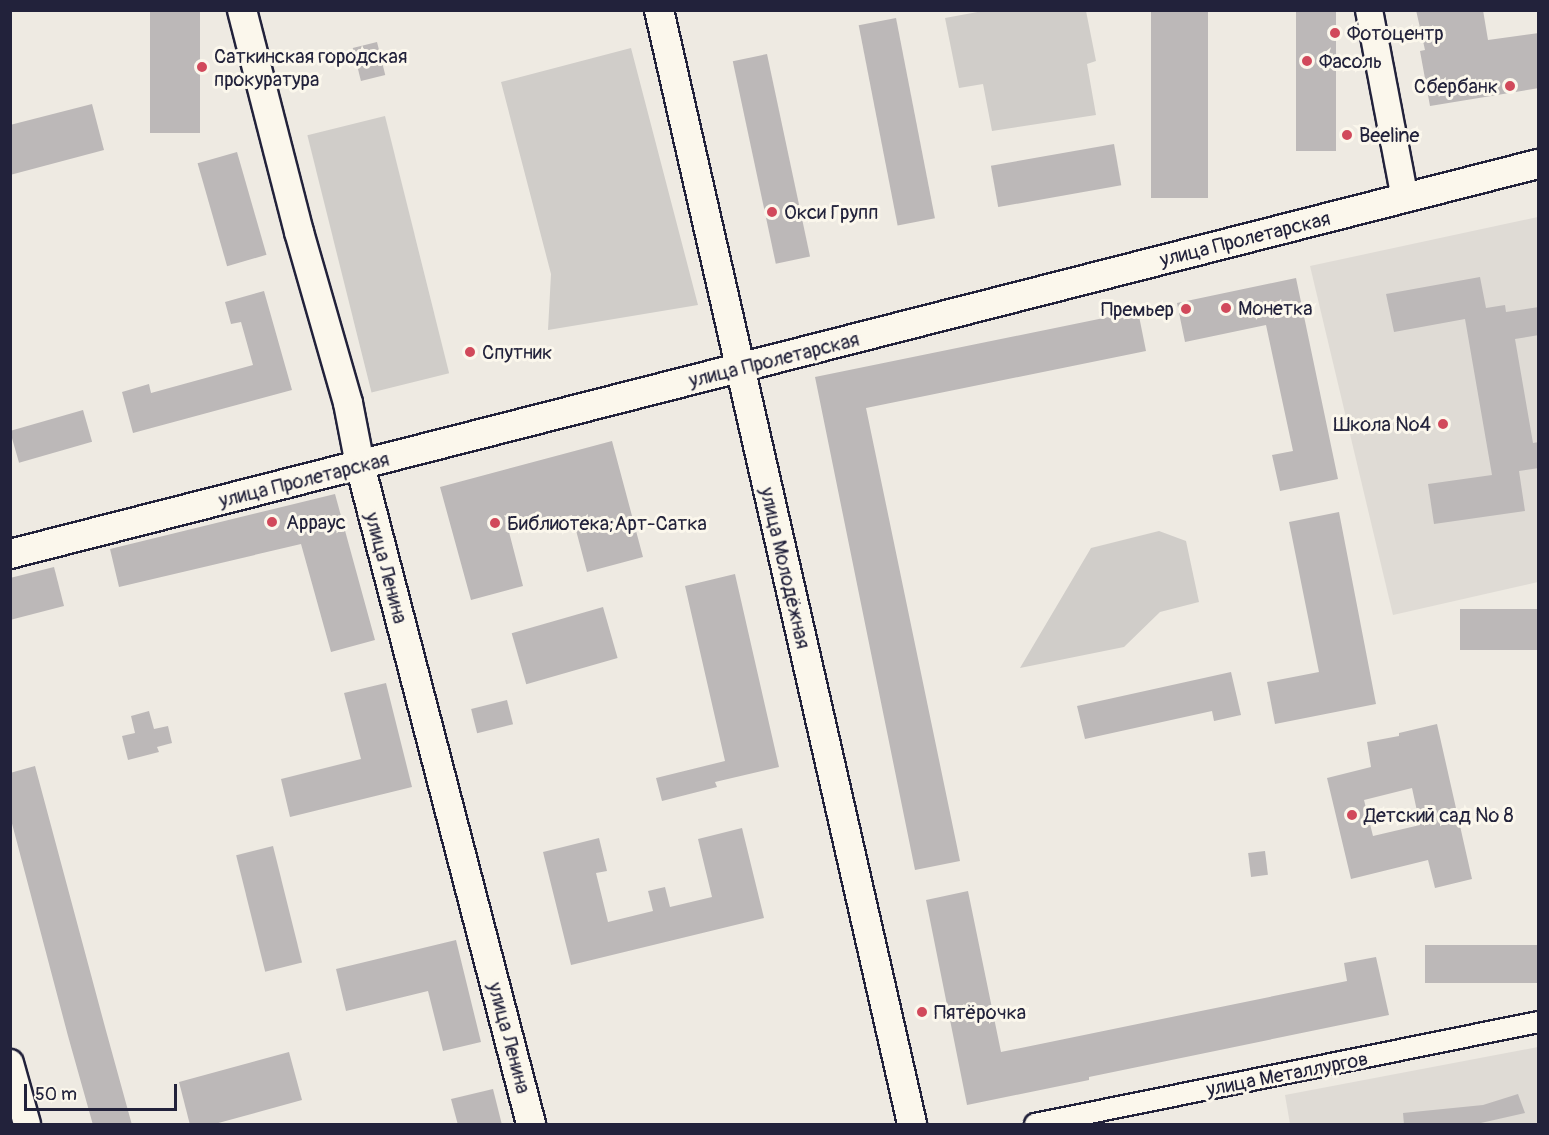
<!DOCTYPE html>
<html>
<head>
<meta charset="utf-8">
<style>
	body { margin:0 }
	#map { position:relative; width:1549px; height:1135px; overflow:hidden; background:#eeeae2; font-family:Pangolin,sans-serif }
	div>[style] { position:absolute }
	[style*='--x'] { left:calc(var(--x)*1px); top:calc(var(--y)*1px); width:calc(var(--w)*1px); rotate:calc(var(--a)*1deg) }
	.built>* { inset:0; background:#dfdbd5 }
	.green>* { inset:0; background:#d0cdc9; transform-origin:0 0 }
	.building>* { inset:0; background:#bcb8b8; transform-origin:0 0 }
	.roads { filter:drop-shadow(2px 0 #22223b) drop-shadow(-2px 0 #22223b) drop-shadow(0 2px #22223b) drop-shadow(0 -2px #22223b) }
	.minor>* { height:20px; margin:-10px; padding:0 10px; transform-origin:10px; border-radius:10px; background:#fbf7ec }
	.tertiary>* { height:26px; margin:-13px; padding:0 13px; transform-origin:13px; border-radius:13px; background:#fbf7ec }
	.secondary>* { height:28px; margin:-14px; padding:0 14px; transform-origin:14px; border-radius:14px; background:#fbf7ec }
	.dots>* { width:16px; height:16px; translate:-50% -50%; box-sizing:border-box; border:3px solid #fbf7ec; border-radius:50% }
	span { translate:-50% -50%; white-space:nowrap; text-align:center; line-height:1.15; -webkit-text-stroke:6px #fbf7ec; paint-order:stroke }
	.poi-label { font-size:20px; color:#22223b }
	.left { translate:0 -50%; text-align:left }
	.right { translate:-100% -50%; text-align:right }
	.street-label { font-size:20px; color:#22223b }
	.frame { position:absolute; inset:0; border:12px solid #22223b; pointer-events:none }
	.scale { position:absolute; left:24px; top:1084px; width:153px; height:27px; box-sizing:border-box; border:3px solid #22223b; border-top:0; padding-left:8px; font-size:18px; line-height:21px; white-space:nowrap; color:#22223b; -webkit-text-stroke:4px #fbf7ec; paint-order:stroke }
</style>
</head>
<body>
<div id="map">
	<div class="built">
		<div style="clip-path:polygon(1538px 217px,1538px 582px,1393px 615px,1310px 266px)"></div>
		<div style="clip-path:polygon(1538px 1047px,1538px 1124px,1290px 1124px,1285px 1095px)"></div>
	</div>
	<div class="green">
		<div style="clip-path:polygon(983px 11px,1086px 11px,1096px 61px,1087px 64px,1096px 115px,992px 131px,983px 84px,959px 88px,945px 18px)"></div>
		<div style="clip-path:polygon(631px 48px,698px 305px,548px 330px,551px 274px,501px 82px)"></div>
		<div style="left:385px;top:116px;width:265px;height:80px;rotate:76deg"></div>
		<div style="clip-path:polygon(1159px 531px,1186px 541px,1199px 602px,1160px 612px,1124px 647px,1020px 668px,1091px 548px)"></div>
	</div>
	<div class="building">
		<div style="left:150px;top:10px;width:50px;height:123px"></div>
		<div style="left:1151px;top:10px;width:57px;height:188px"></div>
		<div style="left:1296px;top:10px;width:40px;height:141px"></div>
		<div style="clip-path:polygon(1416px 10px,1483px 10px,1488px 40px,1539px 33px,1539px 88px,1430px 106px,1420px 51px,1425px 50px)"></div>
		<div style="left:896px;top:18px;width:204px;height:38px;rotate:79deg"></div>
		<div style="left:377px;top:42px;width:34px;height:25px;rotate:76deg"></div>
		<div style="left:767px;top:54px;width:207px;height:35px;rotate:78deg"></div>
		<div style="clip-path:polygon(92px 104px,104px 150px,10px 175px,10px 125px)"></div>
		<div style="left:1114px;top:144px;width:42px;height:125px;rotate:80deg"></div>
		<div style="left:237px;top:152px;width:107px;height:41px;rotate:74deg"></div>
		<div style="clip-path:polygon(1480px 277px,1486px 308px,1505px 305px,1506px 312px,1539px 307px,1539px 335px,1515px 339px,1533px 443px,1539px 442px,1539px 468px,1519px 471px,1525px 511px,1434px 524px,1428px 484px,1492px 475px,1465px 319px,1394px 332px,1386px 294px)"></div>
		<div style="clip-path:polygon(1296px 278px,1338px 479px,1280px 491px,1272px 455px,1293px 451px,1266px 325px,1185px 342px,1177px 303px)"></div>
		<div style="clip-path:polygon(264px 291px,292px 390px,133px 433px,122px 392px,149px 384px,151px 393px,253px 365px,241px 322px,231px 324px,225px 302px)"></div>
		<div style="clip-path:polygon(1138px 311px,1146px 351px,866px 408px,960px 861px,915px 870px,815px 377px)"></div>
		<div style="left:83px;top:410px;width:33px;height:76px;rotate:74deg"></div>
		<div style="clip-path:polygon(612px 441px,643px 557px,587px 572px,572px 515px,509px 532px,523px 586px,471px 600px,440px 487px)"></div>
		<div style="clip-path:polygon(335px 494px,375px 640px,331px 652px,301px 544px,119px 587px,110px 549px)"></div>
		<div style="clip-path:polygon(1339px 512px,1376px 704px,1275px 724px,1267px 682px,1319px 672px,1289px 522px)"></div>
		<div style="clip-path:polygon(54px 567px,64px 606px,10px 620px,10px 578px)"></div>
		<div style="clip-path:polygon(735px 574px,779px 767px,715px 782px,717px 787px,662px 801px,656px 778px,725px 761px,685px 586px)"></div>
		<div style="left:603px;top:607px;width:53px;height:95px;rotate:74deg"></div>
		<div style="left:1539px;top:609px;width:41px;height:79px;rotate:90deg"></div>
		<div style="clip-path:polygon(1231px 672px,1241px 715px,1214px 721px,1212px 711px,1085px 739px,1077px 706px)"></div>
		<div style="clip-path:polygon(386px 683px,412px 787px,290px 817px,281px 779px,361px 759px,344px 693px)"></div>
		<div style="left:507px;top:700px;width:25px;height:37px;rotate:76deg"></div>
		<div style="clip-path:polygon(149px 711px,154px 729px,168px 726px,172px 743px,157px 747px,159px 752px,128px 760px,122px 736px,135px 733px,131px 716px)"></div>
		<div style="clip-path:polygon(evenodd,1437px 724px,1472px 879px,1435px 888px,1428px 860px,1351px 879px,1327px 778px,1371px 767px,1367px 742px,1399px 736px,1399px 733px,1437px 724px,1412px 788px,1420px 825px,1373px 836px,1364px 800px,1412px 788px)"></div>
		<div style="clip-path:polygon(35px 766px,105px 1027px,132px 1125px,93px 1125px,68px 1036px,10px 816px,10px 773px)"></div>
		<div style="clip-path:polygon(742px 828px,764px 918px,571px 965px,543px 852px,599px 838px,607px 871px,596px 873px,608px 922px,653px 911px,648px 891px,665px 887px,670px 907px,712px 897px,698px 839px)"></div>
		<div style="left:273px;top:846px;width:120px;height:38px;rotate:76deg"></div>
		<div style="left:1265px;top:851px;width:24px;height:17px;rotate:83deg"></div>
		<div style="clip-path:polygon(968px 891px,1001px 1052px,1347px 981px,1344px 963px,1376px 957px,1389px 1015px,1089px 1077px,1089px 1080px,967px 1105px,926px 900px)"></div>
		<div style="clip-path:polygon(456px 940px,481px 1042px,443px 1051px,428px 991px,346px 1011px,336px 969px)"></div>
		<div style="left:1539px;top:945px;width:38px;height:114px;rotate:90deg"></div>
		<div style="clip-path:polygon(289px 1052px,302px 1100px,211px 1125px,190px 1125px,179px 1082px)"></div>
		<div style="clip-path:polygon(493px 1089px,502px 1125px,458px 1125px,451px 1099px)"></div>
		<div style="clip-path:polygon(1518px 1094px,1525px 1113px,1472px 1125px,1404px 1125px,1403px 1113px,1483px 1105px)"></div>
	</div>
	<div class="roads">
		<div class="minor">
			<div style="--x:1035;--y:1124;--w:513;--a:-11.46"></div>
		</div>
		<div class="tertiary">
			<div style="--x:1369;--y:10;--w:192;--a:79.2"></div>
			<div style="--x:10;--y:1063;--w:63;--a:74.4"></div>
		</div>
		<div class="secondary">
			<div style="--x:242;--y:10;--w:229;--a:75.6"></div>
			<div style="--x:299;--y:232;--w:178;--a:74"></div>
			<div style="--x:348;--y:403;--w:63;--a:79"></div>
			<div style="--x:360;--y:465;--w:681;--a:75.45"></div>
			<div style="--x:659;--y:10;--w:1142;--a:77.2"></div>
			<div style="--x:10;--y:554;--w:1577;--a:-14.32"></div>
		</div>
	</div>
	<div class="dots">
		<div style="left:1335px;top:33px;background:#d1495b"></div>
		<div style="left:1307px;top:61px;background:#d1495b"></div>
		<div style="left:202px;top:67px;background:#d1495b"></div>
		<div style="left:1510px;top:86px;background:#d1495b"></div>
		<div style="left:1347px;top:135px;background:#d1495b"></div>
		<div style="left:772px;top:212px;background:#d1495b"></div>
		<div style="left:1226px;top:308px;background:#d1495b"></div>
		<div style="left:1186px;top:309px;background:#d1495b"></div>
		<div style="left:470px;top:352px;background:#d1495b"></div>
		<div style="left:1443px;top:424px;background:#d1495b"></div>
		<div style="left:272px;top:522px;background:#d1495b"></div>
		<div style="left:495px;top:523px;background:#d1495b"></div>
		<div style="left:1352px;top:815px;background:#d1495b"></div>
		<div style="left:922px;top:1012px;background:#d1495b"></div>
	</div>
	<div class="poi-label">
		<span class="left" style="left:1347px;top:33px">Фотоцентр</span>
		<span class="left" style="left:214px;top:68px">Саткинская городская<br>прокуратура</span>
		<span class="left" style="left:1319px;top:61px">Фасоль</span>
		<span class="right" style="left:1498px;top:86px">Сбербанк</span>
		<span class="left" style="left:1359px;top:135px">Beeline</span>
		<span class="left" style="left:784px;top:212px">Окси Групп</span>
		<span class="left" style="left:1238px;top:308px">Монетка</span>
		<span class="right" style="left:1174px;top:309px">Премьер</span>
		<span class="left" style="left:482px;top:352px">Спутник</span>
		<span class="right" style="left:1431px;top:424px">Школа №4</span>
		<span class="left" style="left:286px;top:522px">Арраус</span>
		<span class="left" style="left:507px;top:523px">Библиотека;Арт-Сатка</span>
		<span class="left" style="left:1364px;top:815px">Детский сад № 8</span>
		<span class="left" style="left:934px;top:1012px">Пятёрочка</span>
	</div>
	<div class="street-label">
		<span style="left:1245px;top:239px;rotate:-14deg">улица Пролетарская</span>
		<span style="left:774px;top:360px;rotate:-14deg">улица Пролетарская</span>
		<span style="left:304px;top:480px;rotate:-14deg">улица Пролетарская</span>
		<span style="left:386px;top:568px;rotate:75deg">улица Ленина</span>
		<span style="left:785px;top:568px;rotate:77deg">улица Молодёжная</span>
		<span style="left:509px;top:1038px;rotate:75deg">улица Ленина</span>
		<span style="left:1287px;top:1074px;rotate:-11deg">улица Металлургов</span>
	</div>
	<div class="frame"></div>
	<div class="scale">50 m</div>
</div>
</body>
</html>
